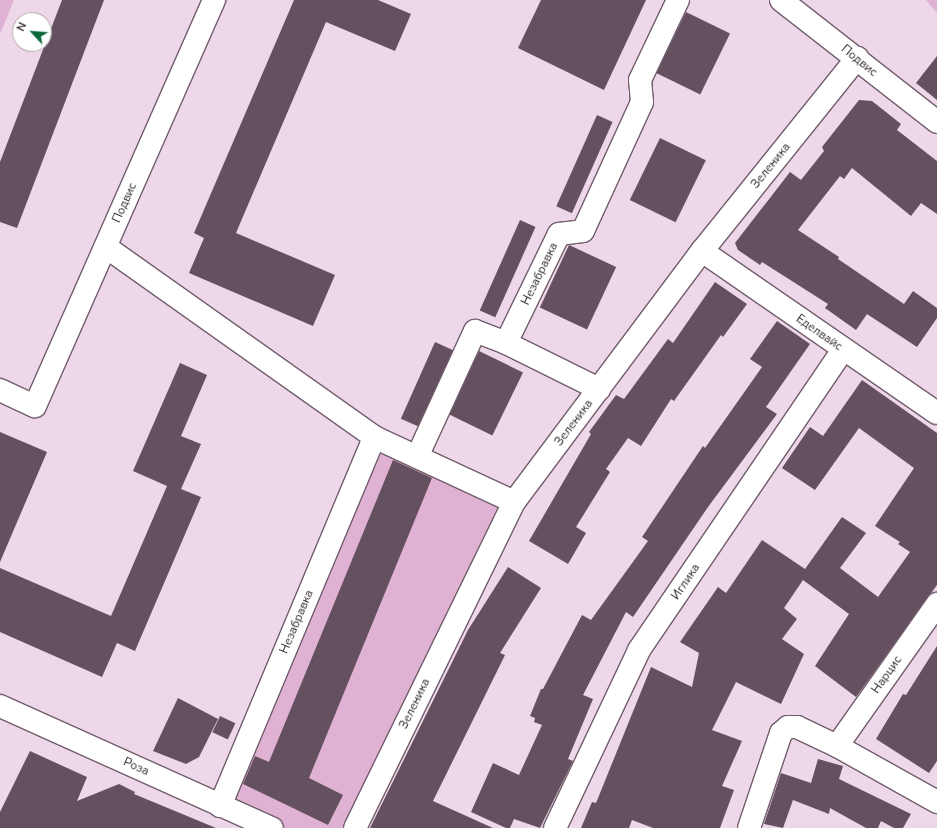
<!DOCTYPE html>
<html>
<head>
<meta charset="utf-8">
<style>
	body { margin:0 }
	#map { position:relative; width:937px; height:828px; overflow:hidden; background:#eed7e8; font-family:"Nunito Sans",sans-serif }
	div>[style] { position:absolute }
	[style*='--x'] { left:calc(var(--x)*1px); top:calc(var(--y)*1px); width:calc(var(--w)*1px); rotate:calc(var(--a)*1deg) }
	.green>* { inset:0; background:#dfb1d3 }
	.building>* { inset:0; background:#64505f; transform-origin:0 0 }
	.roads { filter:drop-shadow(1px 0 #715d6c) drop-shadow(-1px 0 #715d6c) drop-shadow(0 1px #715d6c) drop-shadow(0 -1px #715d6c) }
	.minor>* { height:22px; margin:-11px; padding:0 11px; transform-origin:11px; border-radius:11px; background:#fff }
	.tertiary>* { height:22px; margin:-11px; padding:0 11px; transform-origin:11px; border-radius:11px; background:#fff }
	span { translate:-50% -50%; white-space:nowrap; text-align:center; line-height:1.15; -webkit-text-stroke:4px #fff; paint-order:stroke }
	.street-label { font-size:12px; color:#2e252c }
	.north { position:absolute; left:12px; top:12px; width:40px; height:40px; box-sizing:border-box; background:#fff; border:1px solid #aba8ab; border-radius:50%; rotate:296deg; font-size:11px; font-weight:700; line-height:16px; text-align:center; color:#2e252c }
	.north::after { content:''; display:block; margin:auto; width:14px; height:18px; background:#0a673b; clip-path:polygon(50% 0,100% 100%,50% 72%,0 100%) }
</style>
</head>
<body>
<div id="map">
	<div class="green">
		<div style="clip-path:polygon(0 0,14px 0,0 34px)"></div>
		<div style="clip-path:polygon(926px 0,937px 0,937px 13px)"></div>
		<div style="clip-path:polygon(374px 437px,514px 502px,355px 828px,272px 828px,220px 806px)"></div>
	</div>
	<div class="building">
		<div style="clip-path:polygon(62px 0,104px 0,17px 228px,0 222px,0 162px)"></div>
		<div style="clip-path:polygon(294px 0,378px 0,411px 14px,395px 51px,326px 22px,236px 233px,335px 275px,313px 326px,189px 273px,204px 238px,194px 233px)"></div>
		<div style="clip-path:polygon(541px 0,646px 0,604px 90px,518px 48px)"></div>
		<div style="left:686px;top:12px;width:49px;height:68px;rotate:26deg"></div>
		<div style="clip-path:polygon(937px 56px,937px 100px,916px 83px)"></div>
		<div style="clip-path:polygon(859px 100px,872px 101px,901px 124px,897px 130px,937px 161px,937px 214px,921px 203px,911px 216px,852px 168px,844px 179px,840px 176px,798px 230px,839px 257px,838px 259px,904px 304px,913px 291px,937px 308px,937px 318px,917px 347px,867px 314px,856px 330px,825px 308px,828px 304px,762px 262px,760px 265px,738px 250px,735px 243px,790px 172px,801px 180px,824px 151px,822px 147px)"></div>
		<div style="left:597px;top:115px;width:17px;height:100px;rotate:24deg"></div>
		<div style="left:660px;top:138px;width:51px;height:69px;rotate:26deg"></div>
		<div style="left:520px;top:220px;width:17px;height:99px;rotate:24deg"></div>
		<div style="left:569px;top:245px;width:52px;height:69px;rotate:25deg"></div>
		<div style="clip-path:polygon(715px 282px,747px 304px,723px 337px,721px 335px,674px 401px,671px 399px,641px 446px,628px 438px,606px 469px,610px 472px,576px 527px,586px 533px,568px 564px,529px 541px,591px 434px,589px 432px,616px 395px,624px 399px,668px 339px,673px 343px)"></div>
		<div style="clip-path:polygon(777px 321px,810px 344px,766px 407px,777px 414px,708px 507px,633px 617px,626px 612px,583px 695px,593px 699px,568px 759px,573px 761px,540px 828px,514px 819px,510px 828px,506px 828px,471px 812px,493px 763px,519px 775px,542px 725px,534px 722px,535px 718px,530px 716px,541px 689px,543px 689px,582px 615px,591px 620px,648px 541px,642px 537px,703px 446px,705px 448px,762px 367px,750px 359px)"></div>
		<div style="left:435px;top:342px;width:20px;height:84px;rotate:24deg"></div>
		<div style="left:479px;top:351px;width:49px;height:70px;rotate:26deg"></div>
		<div style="clip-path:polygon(180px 363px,207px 375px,181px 436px,201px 444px,181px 489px,201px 497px,135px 651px,117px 643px,102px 677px,0 632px,0 568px,111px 616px,167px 486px,133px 471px)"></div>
		<div style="clip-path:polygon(862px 380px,937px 433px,937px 585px,856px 697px,815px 666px,849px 614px,803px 580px,784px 608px,797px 619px,782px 639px,804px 654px,781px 704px,736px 682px,712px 730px,742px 741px,722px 786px,734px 790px,720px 828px,653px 828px,632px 820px,629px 828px,581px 828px,592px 802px,596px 803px,651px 667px,692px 687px,699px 653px,680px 642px,718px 587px,726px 593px,762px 540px,805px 569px,842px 517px,866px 533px,840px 568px,878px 597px,910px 552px,898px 544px,900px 542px,875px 526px,914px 468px,859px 428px,815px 490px,782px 468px,810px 427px,823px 436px)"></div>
		<div style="clip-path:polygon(0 432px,47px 452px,0 562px)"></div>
		<div style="clip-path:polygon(393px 460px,432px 478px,309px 778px,343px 795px,328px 825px,243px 784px,255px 756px,269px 762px)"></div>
		<div style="clip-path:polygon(508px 567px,541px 588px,500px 653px,505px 655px,433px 801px,493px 828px,370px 828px,468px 630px)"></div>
		<div style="clip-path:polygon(937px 646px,937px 761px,929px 773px,876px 739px,903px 694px,906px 695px)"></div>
		<div style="clip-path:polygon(178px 698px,218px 719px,199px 757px,186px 764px,153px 751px)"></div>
		<div style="left:220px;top:716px;width:17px;height:18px;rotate:25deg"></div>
		<div style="clip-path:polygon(30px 751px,87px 777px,77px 801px,119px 784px,135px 792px,134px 794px,216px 828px,0 828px,0 812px)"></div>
		<div style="clip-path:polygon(818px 759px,843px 766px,839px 779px,911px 814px,903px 828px,894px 828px,881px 821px,878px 828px,866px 828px,830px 808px,829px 814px,793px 800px,783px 828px,764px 824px,781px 773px,811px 783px)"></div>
	</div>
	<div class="roads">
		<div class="minor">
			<div style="--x:106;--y:247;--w:329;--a:35.3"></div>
			<div style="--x:374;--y:437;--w:154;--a:24.9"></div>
			<div style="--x:702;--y:251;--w:285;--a:34.6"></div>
			<div style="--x:506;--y:343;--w:104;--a:26.3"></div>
			<div style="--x:0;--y:390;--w:38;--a:25"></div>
			<div style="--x:35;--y:406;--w:444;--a:-66.2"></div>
			<div style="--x:417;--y:457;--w:139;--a:-65.3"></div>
			<div style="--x:475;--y:331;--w:33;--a:21"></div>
			<div style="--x:506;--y:343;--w:121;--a:-64.1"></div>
			<div style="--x:559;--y:234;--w:24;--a:-7"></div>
			<div style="--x:583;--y:231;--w:142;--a:-65.4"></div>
			<div style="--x:642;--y:102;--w:22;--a:-95"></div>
			<div style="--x:640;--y:80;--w:89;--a:-64.6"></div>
			<div style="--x:0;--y:706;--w:298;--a:24.2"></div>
			<div style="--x:837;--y:746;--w:174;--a:-54.8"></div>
			<div style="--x:220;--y:806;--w:400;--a:-67.3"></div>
			<div style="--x:355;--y:828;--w:363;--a:-64"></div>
			<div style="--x:514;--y:502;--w:314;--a:-53.2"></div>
			<div style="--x:702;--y:251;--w:248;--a:-51.2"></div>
			<div style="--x:555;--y:828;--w:197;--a:-64.7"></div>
			<div style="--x:639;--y:650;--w:363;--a:-55.8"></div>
			<div style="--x:749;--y:828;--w:100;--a:-71.4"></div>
			<div style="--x:781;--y:733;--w:9;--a:-41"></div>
			<div style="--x:788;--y:727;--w:9;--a:0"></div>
			<div style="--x:797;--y:727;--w:44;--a:25.4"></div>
			<div style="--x:837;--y:746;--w:115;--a:29.2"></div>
		</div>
		<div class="tertiary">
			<div style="--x:781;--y:0;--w:198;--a:38"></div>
		</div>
	</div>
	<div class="street-label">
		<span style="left:859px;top:61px;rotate:39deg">Подвис</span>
		<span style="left:771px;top:166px;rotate:-51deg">Зеленика</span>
		<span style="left:125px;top:203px;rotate:-66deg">Подвис</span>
		<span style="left:540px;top:274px;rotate:-64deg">Незабравка</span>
		<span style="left:819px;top:333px;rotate:35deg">Еделвайс</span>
		<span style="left:574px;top:423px;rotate:-53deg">Зеленика</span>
		<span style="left:686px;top:582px;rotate:-56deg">Иглика</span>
		<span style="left:297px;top:622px;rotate:-67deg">Незабравка</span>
		<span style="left:887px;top:675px;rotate:-55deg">Нарцис</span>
		<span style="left:415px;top:704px;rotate:-64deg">Зеленика</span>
		<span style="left:136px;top:767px;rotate:24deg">Роза</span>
	</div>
	<div class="north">N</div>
</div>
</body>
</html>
